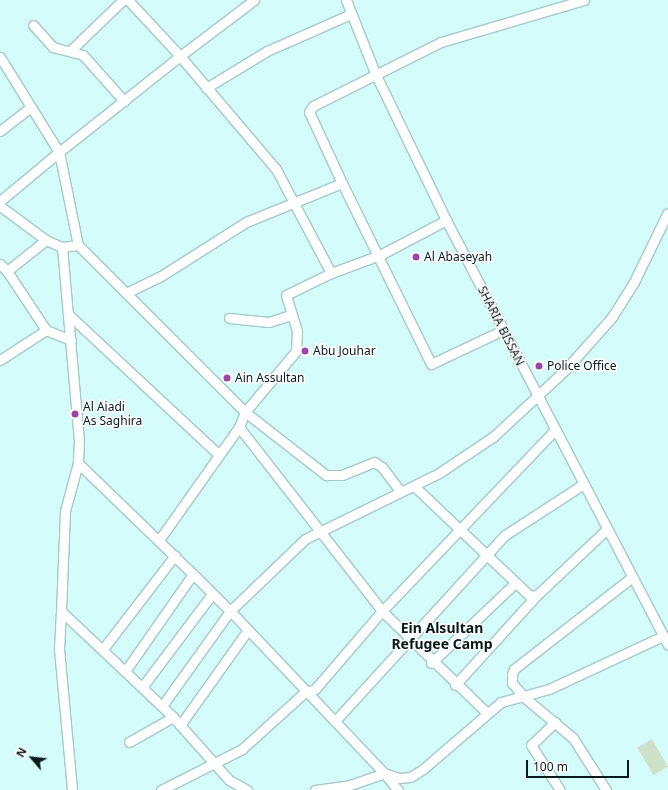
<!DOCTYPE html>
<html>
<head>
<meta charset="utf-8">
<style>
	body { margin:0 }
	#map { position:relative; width:668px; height:790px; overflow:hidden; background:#d4fcfb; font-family:"Noto Sans",sans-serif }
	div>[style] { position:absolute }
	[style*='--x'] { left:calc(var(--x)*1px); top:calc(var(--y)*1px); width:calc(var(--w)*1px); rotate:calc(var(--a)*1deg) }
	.green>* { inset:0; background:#cee2cb; transform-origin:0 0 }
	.roads { filter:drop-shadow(1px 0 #a3cac8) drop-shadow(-1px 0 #a3cac8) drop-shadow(0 1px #a3cac8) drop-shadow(0 -1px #a3cac8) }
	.minor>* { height:9px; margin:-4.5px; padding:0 4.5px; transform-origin:4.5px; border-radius:4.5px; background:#fff }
	.dots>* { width:11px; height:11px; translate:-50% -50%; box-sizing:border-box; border:2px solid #fff; border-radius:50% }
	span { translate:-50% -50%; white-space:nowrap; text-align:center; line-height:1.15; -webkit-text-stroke:3px #fff; paint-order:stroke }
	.poi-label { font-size:12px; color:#0a1919 }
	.left { translate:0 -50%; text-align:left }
	.street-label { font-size:12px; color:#0a1919 }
	.quarter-label { font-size:14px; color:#0a1919; font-weight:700 }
	.north { position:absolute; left:12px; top:738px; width:40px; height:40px; -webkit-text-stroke:3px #fff; paint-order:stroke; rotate:298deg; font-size:11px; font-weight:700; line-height:16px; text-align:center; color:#0a1919 }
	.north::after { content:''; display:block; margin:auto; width:14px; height:18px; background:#0a1919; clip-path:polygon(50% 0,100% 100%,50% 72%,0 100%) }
	.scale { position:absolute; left:526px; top:760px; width:103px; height:18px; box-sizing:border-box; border:2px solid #0a1919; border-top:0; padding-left:5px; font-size:12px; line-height:14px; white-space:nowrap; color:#0a1919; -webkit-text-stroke:3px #fff; paint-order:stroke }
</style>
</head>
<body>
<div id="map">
	<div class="green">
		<div style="left:652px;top:739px;width:32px;height:17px;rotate:60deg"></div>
	</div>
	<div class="roads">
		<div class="minor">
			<div style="--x:128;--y:0;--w:76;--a:47.1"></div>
			<div style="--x:180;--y:56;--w:93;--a:-37.1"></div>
			<div style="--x:346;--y:0;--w:79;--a:68.3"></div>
			<div style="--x:375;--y:73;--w:163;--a:64.2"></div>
			<div style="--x:446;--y:220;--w:479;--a:62.4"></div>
			<div style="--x:33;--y:25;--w:30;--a:48"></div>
			<div style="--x:53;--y:47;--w:31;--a:15"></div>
			<div style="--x:83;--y:55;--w:62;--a:48.3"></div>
			<div style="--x:71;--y:50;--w:72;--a:-43.9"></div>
			<div style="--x:0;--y:57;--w:112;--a:58.2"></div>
			<div style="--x:59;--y:152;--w:154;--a:-38.4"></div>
			<div style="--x:180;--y:56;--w:148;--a:49.7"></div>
			<div style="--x:276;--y:169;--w:118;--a:62.1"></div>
			<div style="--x:331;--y:273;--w:50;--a:153.9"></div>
			<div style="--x:286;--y:295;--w:38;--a:73"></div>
			<div style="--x:297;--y:331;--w:20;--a:93"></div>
			<div style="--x:296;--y:351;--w:80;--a:129.9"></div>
			<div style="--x:245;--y:412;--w:236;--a:-135"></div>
			<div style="--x:78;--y:245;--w:16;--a:173"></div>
			<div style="--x:62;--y:247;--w:195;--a:85"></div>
			<div style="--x:79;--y:441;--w:22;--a:93"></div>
			<div style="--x:78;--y:463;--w:50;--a:105.2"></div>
			<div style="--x:65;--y:511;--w:100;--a:92.3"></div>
			<div style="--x:61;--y:611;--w:154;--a:43.4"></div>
			<div style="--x:206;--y:88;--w:71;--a:-31.2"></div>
			<div style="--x:267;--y:51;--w:92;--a:-23.8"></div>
			<div style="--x:0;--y:131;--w:39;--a:-38"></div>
			<div style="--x:342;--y:183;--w:78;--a:-114.9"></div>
			<div style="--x:309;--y:112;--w:7;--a:-56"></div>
			<div style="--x:313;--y:106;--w:143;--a:-26.6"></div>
			<div style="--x:441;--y:42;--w:149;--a:-16.4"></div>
			<div style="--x:0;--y:201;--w:77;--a:-39.7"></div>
			<div style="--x:59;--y:152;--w:95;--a:78.5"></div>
			<div style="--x:0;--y:206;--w:57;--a:36.5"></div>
			<div style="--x:46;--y:240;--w:17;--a:24"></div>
			<div style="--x:0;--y:264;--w:10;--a:45"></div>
			<div style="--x:7;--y:271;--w:50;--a:-38.5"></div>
			<div style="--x:7;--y:271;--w:71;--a:56.5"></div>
			<div style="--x:46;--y:330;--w:27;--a:22"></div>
			<div style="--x:331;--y:273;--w:52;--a:-20.2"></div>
			<div style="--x:380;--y:255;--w:75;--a:-27.9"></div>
			<div style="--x:126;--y:293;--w:39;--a:-26"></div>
			<div style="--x:161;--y:276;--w:101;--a:-32.4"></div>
			<div style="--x:246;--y:222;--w:104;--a:-22.1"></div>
			<div style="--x:342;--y:183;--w:202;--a:63.8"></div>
			<div style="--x:431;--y:364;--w:80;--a:-25.3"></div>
			<div style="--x:69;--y:315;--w:204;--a:43"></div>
			<div style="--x:229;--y:318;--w:40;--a:5.7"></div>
			<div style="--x:269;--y:322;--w:23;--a:-18"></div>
			<div style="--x:0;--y:360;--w:55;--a:-33.1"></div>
			<div style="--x:239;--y:427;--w:233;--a:52.1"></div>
			<div style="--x:382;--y:611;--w:145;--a:44.2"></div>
			<div style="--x:78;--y:463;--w:160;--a:44"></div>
			<div style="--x:414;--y:486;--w:160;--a:43.5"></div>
			<div style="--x:530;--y:596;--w:7;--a:-8"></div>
			<div style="--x:537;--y:595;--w:95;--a:-43.3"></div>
			<div style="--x:159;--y:540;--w:138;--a:-54.7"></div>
			<div style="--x:239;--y:427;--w:16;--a:-68"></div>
			<div style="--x:245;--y:412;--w:103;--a:37.9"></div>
			<div style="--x:326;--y:475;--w:16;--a:0"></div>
			<div style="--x:342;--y:475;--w:35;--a:-22"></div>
			<div style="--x:374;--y:462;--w:9;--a:32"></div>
			<div style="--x:382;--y:467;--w:30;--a:53"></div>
			<div style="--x:61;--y:611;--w:38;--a:93"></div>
			<div style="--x:59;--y:649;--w:142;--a:84.7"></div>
			<div style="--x:663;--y:636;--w:126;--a:155.1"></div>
			<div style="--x:549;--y:689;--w:50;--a:164.8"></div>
			<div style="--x:501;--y:702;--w:103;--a:139.3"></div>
			<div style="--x:423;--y:769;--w:15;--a:148"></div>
			<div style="--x:410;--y:777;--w:11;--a:175"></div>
			<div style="--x:399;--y:778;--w:16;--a:-162"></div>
			<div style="--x:384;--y:773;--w:224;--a:-133.5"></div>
			<div style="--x:230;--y:611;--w:104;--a:-43.8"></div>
			<div style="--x:305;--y:539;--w:149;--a:-26.2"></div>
			<div style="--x:439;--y:473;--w:66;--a:-33.9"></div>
			<div style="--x:494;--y:436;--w:97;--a:-42.9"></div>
			<div style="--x:565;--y:370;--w:71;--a:-48.4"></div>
			<div style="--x:612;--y:317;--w:41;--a:-57.8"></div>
			<div style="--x:634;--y:282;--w:76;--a:-64.1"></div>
			<div style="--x:103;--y:649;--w:118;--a:-52.5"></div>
			<div style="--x:431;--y:663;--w:115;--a:-43.6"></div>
			<div style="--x:126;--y:670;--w:117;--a:-55.1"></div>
			<div style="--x:193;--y:574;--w:52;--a:45"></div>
			<div style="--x:230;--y:611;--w:117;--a:125.6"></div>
			<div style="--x:455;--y:685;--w:122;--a:-47.7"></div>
			<div style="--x:143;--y:686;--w:115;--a:-53.1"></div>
			<div style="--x:335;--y:721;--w:252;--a:-47.6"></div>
			<div style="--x:505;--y:535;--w:92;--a:-33"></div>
			<div style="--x:555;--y:722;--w:33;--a:136"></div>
			<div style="--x:531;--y:745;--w:54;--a:57.2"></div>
			<div style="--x:181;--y:724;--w:114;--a:-54.6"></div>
			<div style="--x:129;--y:742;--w:51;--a:-29.6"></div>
			<div style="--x:173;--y:717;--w:84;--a:48.4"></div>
			<div style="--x:229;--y:780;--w:21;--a:29"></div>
			<div style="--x:161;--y:790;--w:91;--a:-26.8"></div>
			<div style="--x:242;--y:749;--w:84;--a:-42.1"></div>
			<div style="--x:304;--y:693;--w:12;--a:-20"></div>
			<div style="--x:315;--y:689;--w:103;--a:-49.3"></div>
			<div style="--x:382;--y:611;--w:249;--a:-46.3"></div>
			<div style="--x:315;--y:790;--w:35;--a:-8"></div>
			<div style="--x:350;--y:785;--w:36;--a:-19"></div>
			<div style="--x:384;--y:773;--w:22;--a:51"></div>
			<div style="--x:606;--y:790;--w:62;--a:-122.4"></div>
			<div style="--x:573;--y:738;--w:62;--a:-140.2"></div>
			<div style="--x:525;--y:698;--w:20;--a:-131"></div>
			<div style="--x:512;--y:683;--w:8;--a:-90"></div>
			<div style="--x:512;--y:675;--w:6;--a:-72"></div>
			<div style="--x:514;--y:669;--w:150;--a:-37.9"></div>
		</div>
	</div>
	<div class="dots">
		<div style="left:416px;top:257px;background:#9e42ac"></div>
		<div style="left:305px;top:351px;background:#9e42ac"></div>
		<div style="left:539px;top:366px;background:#9e42ac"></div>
		<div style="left:227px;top:378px;background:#9e42ac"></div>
		<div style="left:75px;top:414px;background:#9e42ac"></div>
	</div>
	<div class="poi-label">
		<span class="left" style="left:424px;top:257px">Al Abaseyah</span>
		<span class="left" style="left:313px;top:351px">Abu Jouhar</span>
		<span class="left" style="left:547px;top:366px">Police Office</span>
		<span class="left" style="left:235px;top:378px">Ain Assultan</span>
		<span class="left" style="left:83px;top:414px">Al Aiadi<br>As Saghira</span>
	</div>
	<div class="street-label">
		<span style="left:501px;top:326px;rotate:63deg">SHARIA BISSAN</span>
	</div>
	<div class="quarter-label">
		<span style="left:442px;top:636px">Ein Alsultan<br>Refugee Camp</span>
	</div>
	<div class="north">N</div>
	<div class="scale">100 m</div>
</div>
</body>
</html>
